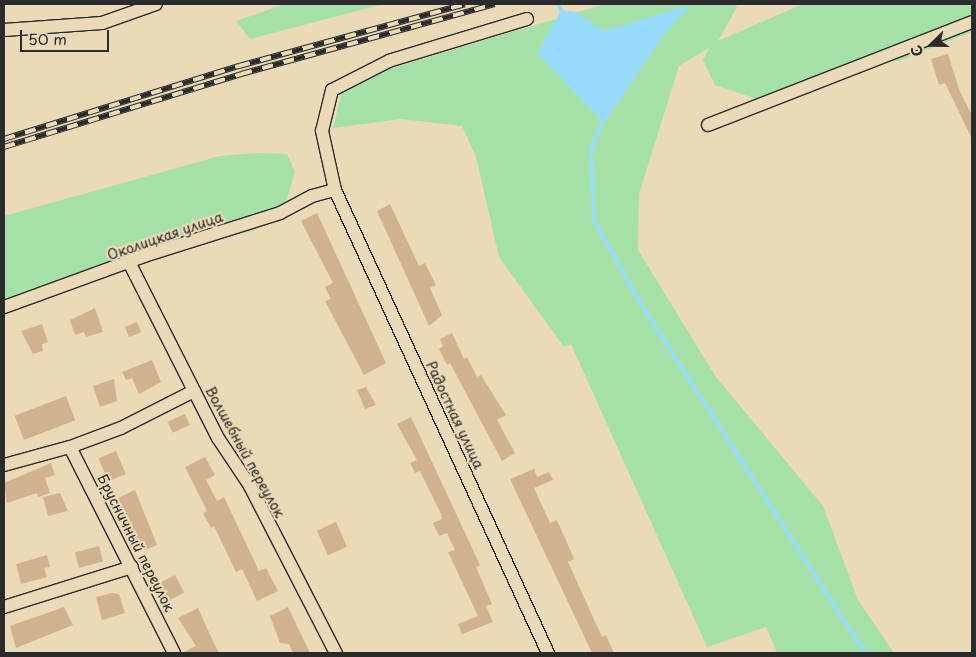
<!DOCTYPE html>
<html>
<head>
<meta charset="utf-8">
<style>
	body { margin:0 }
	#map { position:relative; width:976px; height:657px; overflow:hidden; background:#ebdab7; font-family:"Playpen Sans",sans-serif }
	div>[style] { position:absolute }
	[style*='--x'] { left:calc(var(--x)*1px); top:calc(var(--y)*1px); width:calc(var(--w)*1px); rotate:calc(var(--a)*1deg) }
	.green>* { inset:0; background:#a5e1a7 }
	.water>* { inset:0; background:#97daf9 }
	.stream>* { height:4px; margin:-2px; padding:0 2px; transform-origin:2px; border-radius:2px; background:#97daf9 }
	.building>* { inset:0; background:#d1b28e; transform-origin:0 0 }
	.roads { filter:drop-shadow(1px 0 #2b2b2b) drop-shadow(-1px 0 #2b2b2b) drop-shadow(0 1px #2b2b2b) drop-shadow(0 -1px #2b2b2b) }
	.street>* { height:12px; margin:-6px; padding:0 6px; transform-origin:6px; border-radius:6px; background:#ebdab7 }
	.rail>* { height:5.5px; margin-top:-2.75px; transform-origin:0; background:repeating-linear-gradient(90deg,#ebdab7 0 11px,#2b2b2b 0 22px); box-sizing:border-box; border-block:1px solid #2b2b2b }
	span { translate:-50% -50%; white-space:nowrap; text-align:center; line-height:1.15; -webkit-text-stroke:4.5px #ebdab7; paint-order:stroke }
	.street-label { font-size:14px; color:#2b2b2b }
	.frame { position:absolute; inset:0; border:5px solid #2b2b2b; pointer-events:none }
	.north { position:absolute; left:906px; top:20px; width:50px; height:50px; -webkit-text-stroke:4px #ebdab7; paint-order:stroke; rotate:248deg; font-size:14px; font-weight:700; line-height:20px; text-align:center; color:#2b2b2b }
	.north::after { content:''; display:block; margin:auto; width:18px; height:22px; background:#2b2b2b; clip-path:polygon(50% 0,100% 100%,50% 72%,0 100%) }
	.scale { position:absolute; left:20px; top:30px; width:89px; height:22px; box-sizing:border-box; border:2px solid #2b2b2b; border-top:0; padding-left:6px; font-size:15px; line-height:18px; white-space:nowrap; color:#2b2b2b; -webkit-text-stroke:4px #ebdab7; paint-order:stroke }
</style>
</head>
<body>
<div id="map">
	<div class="green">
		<div style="clip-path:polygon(284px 4px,383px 4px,250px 39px,236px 21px)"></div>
		<div style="clip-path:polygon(605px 4px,734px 4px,737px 7px,718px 41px,803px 4px,972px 4px,972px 32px,899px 61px,854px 61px,759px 100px,715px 85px,703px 60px,709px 48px,679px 66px,639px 194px,638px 250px,716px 377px,823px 506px,858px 600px,894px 653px,777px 653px,766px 627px,707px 647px,571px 344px,564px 347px,499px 257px,476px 157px,462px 126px,401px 119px,333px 128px,342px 91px,366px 76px)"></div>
		<div style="clip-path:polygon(257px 153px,287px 154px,295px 172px,285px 205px,254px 231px,122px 257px,4px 302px,4px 216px,220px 156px)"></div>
	</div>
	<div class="water">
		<div style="clip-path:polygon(692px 4px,664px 34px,604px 123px,537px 53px,561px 10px,576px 12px,604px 31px)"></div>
	</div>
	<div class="stream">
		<div style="--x:559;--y:4;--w:9;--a:72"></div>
		<div style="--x:603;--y:120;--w:32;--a:112"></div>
		<div style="--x:591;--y:150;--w:70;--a:87.5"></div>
		<div style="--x:594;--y:220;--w:89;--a:61.1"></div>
		<div style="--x:637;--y:298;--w:422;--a:57.3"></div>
	</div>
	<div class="building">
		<div style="clip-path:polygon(948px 54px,960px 92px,972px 115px,972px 139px,945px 83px,939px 85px,931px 59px)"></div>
		<div style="clip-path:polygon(390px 204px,419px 266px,425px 263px,436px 285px,430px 288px,442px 315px,429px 326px,377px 211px)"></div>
		<div style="clip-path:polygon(317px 213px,386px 363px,364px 375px,325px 301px,331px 299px,325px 287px,333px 283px,301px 221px)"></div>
		<div style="clip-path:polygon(95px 308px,103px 332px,86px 337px,84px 332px,75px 335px,70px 320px)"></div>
		<div style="left:137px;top:322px;width:11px;height:13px;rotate:68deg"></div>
		<div style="clip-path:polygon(42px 324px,48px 342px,42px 344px,43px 351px,33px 354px,21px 331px)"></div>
		<div style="clip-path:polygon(452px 333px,464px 359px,467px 357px,477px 377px,481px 375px,506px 415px,497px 420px,515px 453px,502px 461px,450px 363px,447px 365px,439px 349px,443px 346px,440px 339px)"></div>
		<div style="clip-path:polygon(152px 360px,161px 382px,139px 394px,132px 378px,126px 380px,122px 372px)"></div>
		<div style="clip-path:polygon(114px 379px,117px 401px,100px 407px,93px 386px)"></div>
		<div style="clip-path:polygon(366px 387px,376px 405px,365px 409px,357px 390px)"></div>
		<div style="left:66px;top:396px;width:26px;height:55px;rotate:69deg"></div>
		<div style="left:185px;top:414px;width:12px;height:19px;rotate:66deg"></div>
		<div style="clip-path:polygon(411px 417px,480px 565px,476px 567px,492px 604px,486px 606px,493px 622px,462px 634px,458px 624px,478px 616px,448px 552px,455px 550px,447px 533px,439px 536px,433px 523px,442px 519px,441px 514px,420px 471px,415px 473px,410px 463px,417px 460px,397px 424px)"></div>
		<div style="left:116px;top:451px;width:25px;height:19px;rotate:67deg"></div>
		<div style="clip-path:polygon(205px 457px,215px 475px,206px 480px,217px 501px,224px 497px,259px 571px,266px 568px,278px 591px,257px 601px,242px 569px,236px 572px,214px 526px,211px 528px,203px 513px,207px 511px,185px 467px)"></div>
		<div style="clip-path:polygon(51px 463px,55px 475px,45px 478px,50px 493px,38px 497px,37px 493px,7px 503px,4px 483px)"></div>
		<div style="clip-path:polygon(534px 469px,537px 477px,549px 472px,553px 480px,534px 488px,550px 523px,557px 520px,574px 559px,568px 562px,602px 637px,606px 635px,614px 653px,592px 653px,510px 479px)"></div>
		<div style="clip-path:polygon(135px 490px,157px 545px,145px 550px,140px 548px,116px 499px)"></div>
		<div style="clip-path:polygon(60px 493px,68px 511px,48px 516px,43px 497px)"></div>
		<div style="left:336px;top:522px;width:27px;height:21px;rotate:66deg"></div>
		<div style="left:99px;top:546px;width:16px;height:25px;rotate:75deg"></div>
		<div style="clip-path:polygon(47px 555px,50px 567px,44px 568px,47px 577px,21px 584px,16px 564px)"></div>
		<div style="left:175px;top:575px;width:20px;height:17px;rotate:63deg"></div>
		<div style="clip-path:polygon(112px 593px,119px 594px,125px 613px,102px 620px,96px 597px)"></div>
		<div style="clip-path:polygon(64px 607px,73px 625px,16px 648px,10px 626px)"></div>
		<div style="clip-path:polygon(288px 607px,310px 653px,293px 653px,289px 644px,280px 643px,270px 616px)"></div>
		<div style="clip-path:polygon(198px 608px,212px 639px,219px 653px,182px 653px,196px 646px,178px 618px)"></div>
	</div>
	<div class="roads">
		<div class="street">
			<div style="--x:527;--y:19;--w:144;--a:163.1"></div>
			<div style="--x:389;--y:61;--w:64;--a:153"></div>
			<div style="--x:332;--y:90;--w:42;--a:103.7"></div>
			<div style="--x:322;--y:131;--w:60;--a:77.6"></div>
			<div style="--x:335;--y:190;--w:510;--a:65.3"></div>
			<div style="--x:4;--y:30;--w:98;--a:-4.1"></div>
			<div style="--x:102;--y:23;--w:57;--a:-19.4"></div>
			<div style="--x:708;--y:125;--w:283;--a:-21.3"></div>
			<div style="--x:130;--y:264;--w:195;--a:63.2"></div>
			<div style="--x:218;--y:438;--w:58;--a:56.3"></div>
			<div style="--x:250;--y:486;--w:188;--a:62.8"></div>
			<div style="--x:4;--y:307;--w:149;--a:-20"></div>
			<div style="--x:144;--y:256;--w:143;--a:-17.5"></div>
			<div style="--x:280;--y:213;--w:36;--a:-28"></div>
			<div style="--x:312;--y:196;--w:24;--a:-15"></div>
			<div style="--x:70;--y:447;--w:231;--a:63.2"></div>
			<div style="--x:4;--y:465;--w:68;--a:-15.3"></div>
			<div style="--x:70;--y:447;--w:54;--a:-20.4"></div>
			<div style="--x:121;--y:428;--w:82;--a:-26.9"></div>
			<div style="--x:4;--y:607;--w:134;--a:-17.4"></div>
		</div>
	</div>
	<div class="rail">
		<div style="--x:4;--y:139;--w:246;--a:-17.3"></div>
		<div style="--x:239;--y:66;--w:234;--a:-15.3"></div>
		<div style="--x:4;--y:147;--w:248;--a:-17.1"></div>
		<div style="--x:241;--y:74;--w:263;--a:-15.4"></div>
	</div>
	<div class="street-label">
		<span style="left:165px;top:236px;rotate:-19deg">Околицкая улица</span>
		<span style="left:455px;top:415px;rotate:65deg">Радостная улица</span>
		<span style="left:245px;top:452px;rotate:61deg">Волшебный переулок</span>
		<span style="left:136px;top:543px;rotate:63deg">Брусничный переулок</span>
	</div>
	<div class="frame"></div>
	<div class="north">С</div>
	<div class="scale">50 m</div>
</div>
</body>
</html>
